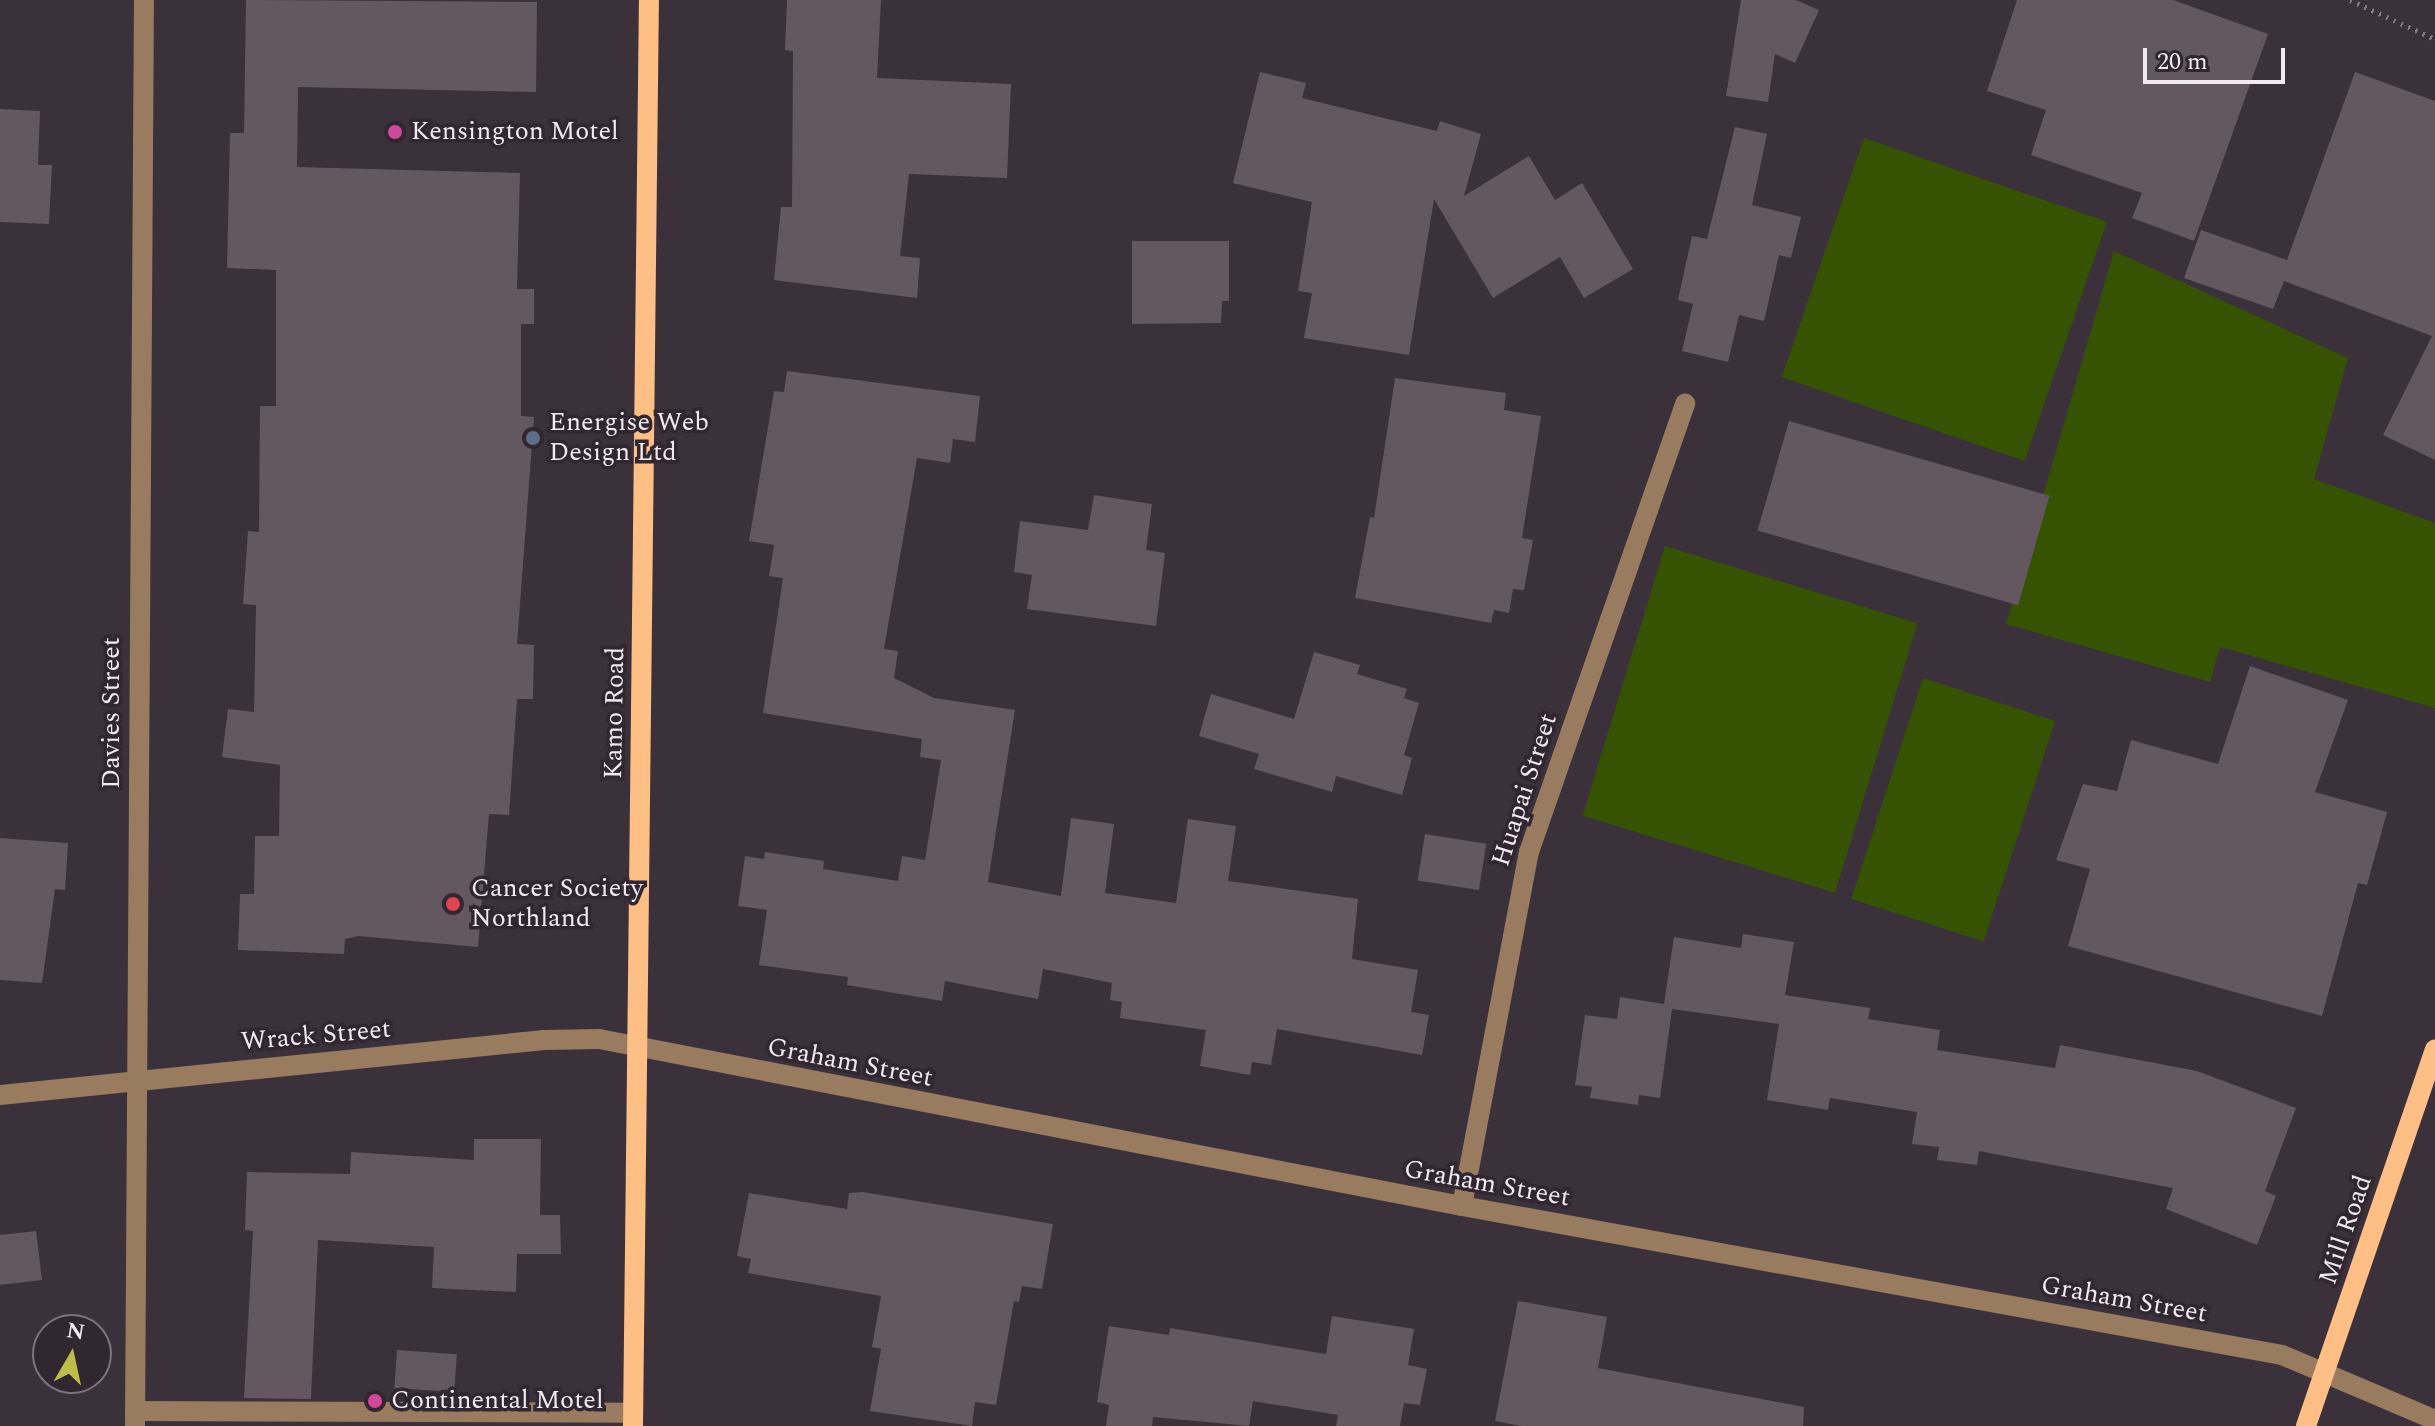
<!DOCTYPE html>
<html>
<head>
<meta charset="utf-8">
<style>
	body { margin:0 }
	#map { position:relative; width:2435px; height:1426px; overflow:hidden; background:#3a313a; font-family:Spectral,serif }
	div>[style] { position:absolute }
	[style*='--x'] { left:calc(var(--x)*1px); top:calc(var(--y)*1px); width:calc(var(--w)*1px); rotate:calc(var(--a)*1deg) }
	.green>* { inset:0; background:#365304; transform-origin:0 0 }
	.building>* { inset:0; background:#635860; transform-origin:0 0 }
	.path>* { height:5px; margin-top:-2.5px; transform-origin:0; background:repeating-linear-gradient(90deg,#827b82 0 2px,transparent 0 8px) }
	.minor>* { height:20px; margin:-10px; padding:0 10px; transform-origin:10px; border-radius:10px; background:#997b5f }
	.major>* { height:20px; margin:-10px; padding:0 10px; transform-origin:10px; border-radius:10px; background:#febf84 }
	.dots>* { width:22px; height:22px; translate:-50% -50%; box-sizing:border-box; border:4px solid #302730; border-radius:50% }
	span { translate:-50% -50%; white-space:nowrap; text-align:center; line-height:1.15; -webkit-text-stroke:7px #302730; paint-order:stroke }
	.poi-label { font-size:26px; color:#f0eaf0 }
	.left { translate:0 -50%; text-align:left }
	.street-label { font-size:26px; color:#f0eaf0 }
	.north { position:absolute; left:32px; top:1314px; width:80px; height:80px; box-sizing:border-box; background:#302730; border:2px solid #7d757d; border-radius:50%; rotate:9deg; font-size:22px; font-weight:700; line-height:32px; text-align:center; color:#f0eaf0 }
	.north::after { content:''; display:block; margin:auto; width:28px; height:36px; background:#bcbf44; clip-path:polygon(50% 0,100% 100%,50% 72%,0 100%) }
	.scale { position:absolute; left:2143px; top:48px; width:142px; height:36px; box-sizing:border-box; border:4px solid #f0eaf0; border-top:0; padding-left:10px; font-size:24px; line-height:28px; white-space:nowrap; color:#f0eaf0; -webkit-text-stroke:6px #302730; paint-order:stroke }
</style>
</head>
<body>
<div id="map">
	<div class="green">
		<div style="left:1864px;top:138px;width:257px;height:253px;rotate:19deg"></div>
		<div style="clip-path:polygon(2114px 251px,2348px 358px,2314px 479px,2435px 523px,2435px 708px,2220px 647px,2210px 682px,2006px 624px)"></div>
		<div style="left:1665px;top:546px;width:264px;height:282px;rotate:17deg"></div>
		<div style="left:1923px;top:678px;width:139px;height:232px;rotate:18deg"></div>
	</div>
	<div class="building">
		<div style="clip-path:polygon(246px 0,537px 2px,536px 92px,298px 87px,297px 167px,520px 173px,517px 289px,534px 289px,534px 324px,521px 324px,521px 416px,534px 417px,517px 644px,534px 645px,533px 699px,517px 699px,509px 815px,489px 814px,478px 947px,358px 936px,345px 939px,344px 954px,238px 950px,240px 894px,254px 894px,255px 836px,279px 836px,280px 765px,222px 757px,228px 709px,254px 712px,256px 605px,243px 604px,248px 531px,259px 532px,260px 406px,276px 406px,276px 270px,227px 268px,230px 133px,244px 133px)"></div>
		<div style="clip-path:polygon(787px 0,881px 0,877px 78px,1011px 84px,1007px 178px,909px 174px,900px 256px,920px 258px,917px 298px,774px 280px,781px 207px,792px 207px,793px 51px,785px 50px)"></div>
		<div style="clip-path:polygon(1741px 0,1796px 0,1819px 10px,1795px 63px,1775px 54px,1768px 102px,1726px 96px)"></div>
		<div style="clip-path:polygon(2017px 0,2173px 0,2268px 34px,2194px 241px,2132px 218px,2142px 193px,2031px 155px,2046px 110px,1987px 91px)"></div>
		<div style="clip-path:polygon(1260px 72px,1306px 83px,1302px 98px,1437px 131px,1440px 121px,1481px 134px,1464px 196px,1529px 156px,1555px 200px,1582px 183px,1633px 269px,1584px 298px,1560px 257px,1493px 298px,1434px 199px,1409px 355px,1304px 338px,1312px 293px,1298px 291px,1312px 202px,1233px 183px)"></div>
		<div style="clip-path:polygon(2355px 72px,2435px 101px,2435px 460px,2383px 435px,2432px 336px,2284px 281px,2273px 309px,2184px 278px,2201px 230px,2287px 260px)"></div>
		<div style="clip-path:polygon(0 109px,40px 111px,38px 165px,52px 165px,49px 224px,0 222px)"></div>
		<div style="clip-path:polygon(1735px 127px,1767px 134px,1752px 205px,1801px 217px,1791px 258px,1779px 255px,1764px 321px,1739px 315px,1728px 362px,1682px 351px,1693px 304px,1678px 300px,1692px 236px,1707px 239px)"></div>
		<div style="clip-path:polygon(1132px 241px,1229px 241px,1229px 301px,1222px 301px,1221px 323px,1132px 324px)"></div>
		<div style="clip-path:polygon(787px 371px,980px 396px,975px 442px,953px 439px,950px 463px,917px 458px,884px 649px,898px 651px,894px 678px,934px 698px,1015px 710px,988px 882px,1061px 896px,1071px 818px,1114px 824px,1105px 893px,1176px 903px,1188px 819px,1236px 826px,1228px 881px,1358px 899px,1352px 959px,1418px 970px,1411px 1012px,1429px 1015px,1422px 1055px,1277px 1029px,1271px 1065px,1252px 1062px,1250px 1075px,1200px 1066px,1206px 1030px,1120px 1018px,1122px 1002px,1110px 1000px,1112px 983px,1043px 969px,1038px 999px,945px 981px,942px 1001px,847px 985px,848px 977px,759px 965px,767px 910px,738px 906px,745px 856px,764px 859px,765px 852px,824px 861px,823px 869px,898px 881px,902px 856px,925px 860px,941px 760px,920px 757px,922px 739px,763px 713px,783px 578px,769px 576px,774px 545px,749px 541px,774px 391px,784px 392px)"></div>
		<div style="clip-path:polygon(1395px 378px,1506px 393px,1504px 410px,1541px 416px,1522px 538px,1533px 540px,1524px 590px,1513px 589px,1509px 613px,1494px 610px,1491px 623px,1355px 598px,1370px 517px,1374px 518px)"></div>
		<div style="left:1789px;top:421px;width:271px;height:114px;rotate:16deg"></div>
		<div style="clip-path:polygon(1094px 495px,1152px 504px,1146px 550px,1165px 553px,1156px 626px,1027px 609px,1032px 575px,1014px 572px,1020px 521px,1088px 530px)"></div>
		<div style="clip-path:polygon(1314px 652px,1360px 665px,1357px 674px,1407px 689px,1404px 698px,1419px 703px,1404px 755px,1412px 758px,1402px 795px,1336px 776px,1332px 792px,1254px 769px,1259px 754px,1199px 736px,1211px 694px,1294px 719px)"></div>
		<div style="clip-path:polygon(2250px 666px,2348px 700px,2315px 792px,2387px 812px,2367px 885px,2358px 883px,2322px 1016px,2068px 946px,2090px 869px,2056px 860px,2083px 784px,2117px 791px,2131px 740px,2218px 764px)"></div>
		<div style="left:1425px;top:834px;width:62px;height:47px;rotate:9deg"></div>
		<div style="clip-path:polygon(0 838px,68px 843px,65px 890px,55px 889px,42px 983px,0 980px)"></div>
		<div style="clip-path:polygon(1743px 934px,1794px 942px,1785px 995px,1870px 1008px,1868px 1019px,1940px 1030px,1937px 1050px,2055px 1068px,2060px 1045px,2197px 1071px,2296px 1108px,2265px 1191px,2276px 1196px,2257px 1245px,2166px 1209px,2173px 1188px,1979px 1151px,1977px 1165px,1937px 1160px,1939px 1147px,1912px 1144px,1917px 1112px,1830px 1098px,1828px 1110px,1767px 1100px,1779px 1024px,1672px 1009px,1660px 1098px,1639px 1095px,1638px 1105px,1590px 1098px,1592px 1087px,1575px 1085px,1585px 1015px,1617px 1019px,1620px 997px,1664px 1004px,1674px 937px,1741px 948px)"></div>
		<div style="clip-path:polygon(474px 1139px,541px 1139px,540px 1215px,560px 1215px,561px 1254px,517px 1254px,516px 1292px,432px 1288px,434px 1247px,318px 1240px,311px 1399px,244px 1398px,253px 1231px,245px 1230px,247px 1172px,350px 1174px,351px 1152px,474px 1160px)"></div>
		<div style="clip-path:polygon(863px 1192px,1053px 1224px,1042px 1289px,1022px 1286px,1019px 1302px,1014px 1301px,996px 1405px,975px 1402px,972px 1426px,870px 1411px,881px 1349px,872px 1347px,881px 1296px,748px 1273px,751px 1259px,737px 1256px,749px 1193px,847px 1209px,849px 1193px)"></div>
		<div style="clip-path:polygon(36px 1231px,42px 1280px,0 1285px,0 1235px)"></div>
		<div style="clip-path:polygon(1518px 1301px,1607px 1317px,1598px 1368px,1804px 1407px,1803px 1426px,1521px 1426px,1495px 1421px)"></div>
		<div style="clip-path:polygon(1332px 1316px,1414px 1329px,1408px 1365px,1427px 1369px,1420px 1405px,1404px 1403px,1400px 1426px,1336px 1426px,1338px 1415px,1253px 1401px,1249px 1426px,1153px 1417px,1152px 1426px,1106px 1426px,1109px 1405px,1097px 1402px,1109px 1326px,1169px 1335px,1170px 1328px,1326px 1354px)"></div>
		<div style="left:397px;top:1350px;width:60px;height:38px;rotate:4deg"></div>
	</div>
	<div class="path">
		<div style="--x:2350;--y:0;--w:94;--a:24.6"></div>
	</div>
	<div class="minor">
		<div style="--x:0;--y:1095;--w:547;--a:-5.77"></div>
		<div style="--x:544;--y:1040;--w:55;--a:-1"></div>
		<div style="--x:599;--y:1039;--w:879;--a:10.95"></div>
		<div style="--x:1462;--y:1206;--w:833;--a:10.3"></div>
		<div style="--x:2282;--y:1355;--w:166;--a:23"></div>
		<div style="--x:1462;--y:1206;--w:360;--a:-79.3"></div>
		<div style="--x:1529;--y:852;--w:475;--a:-70.8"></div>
		<div style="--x:136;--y:1411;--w:497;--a:0.2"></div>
		<div style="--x:135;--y:1426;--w:1426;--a:-89.64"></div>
	</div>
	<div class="major">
		<div style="--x:633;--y:1426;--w:1426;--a:-89.36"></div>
		<div style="--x:2306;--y:1426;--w:398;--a:-71.1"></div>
	</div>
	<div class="dots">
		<div style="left:395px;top:132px;background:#d1479c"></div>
		<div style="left:533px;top:438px;background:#5c6f8a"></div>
		<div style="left:453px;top:904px;background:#e0444e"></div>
		<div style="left:375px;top:1401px;background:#d1479c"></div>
	</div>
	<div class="poi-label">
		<span class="left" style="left:411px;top:132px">Kensington Motel</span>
		<span class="left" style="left:549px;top:438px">Energise Web<br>Design Ltd</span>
		<span class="left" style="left:471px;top:904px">Cancer Society<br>Northland</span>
		<span class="left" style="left:391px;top:1401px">Continental Motel</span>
	</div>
	<div class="street-label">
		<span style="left:112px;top:713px;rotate:-90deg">Davies Street</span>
		<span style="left:615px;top:713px;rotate:-89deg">Kamo Road</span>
		<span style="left:1525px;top:790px;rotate:-72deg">Huapai Street</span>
		<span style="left:316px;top:1036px;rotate:-5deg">Wrack Street</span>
		<span style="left:850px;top:1063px;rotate:11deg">Graham Street</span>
		<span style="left:1487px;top:1184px;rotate:10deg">Graham Street</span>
		<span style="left:2346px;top:1230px;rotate:-71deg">Mill Road</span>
		<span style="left:2124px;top:1300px;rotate:10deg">Graham Street</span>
	</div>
	<div class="north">N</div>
	<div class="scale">20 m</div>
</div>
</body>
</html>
